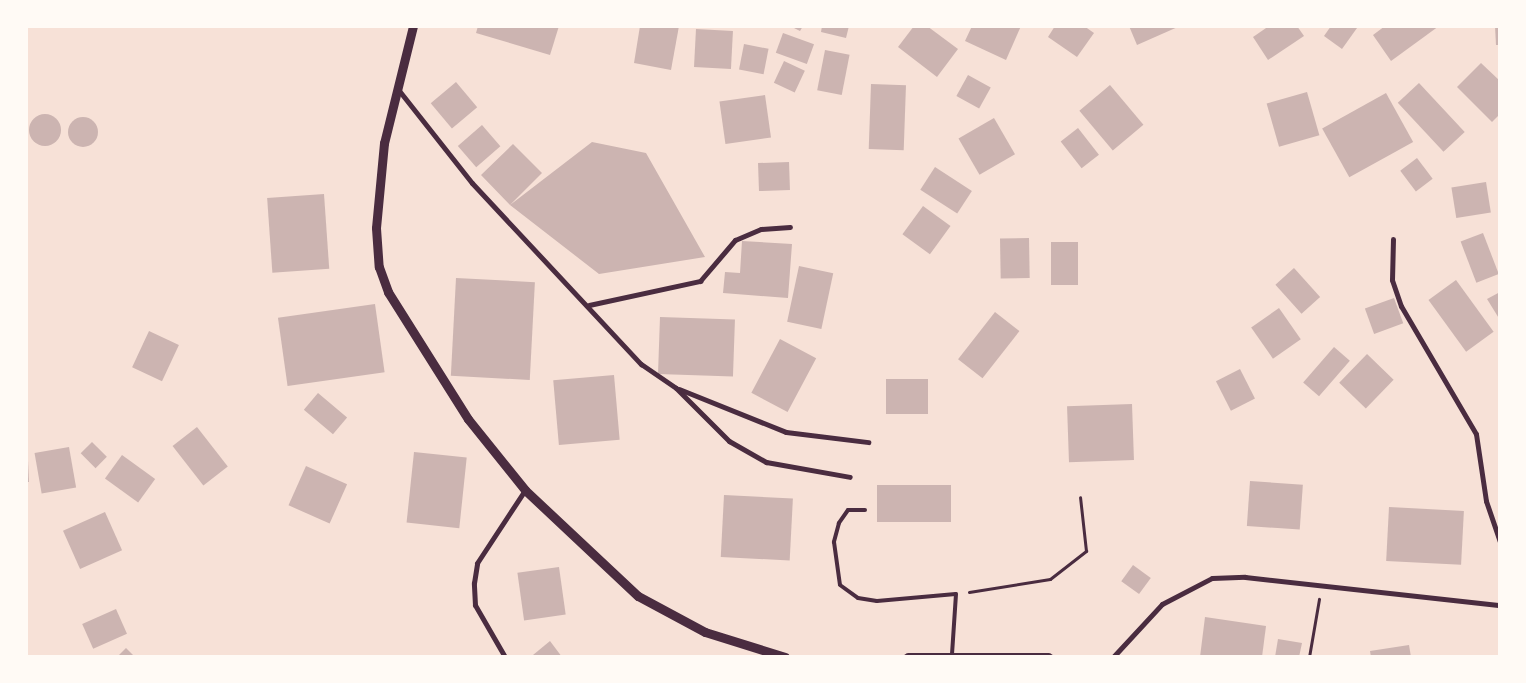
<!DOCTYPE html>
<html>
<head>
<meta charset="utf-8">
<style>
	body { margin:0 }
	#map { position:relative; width:1526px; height:683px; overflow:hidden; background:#f7e1d7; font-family:"IBM Plex Sans",sans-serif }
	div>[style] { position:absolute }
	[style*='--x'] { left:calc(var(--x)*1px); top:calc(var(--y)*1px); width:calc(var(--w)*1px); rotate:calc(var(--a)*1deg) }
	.building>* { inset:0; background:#ccb4b1; transform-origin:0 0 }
	.round { border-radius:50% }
	.path>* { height:3px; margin:-1.5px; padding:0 1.5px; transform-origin:1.5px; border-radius:1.5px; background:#4a2c40 }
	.service>* { height:4px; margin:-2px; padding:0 2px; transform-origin:2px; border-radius:2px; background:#4a2c40 }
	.minor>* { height:5px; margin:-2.5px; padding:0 2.5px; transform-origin:2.5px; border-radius:2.5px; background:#4a2c40 }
	.tertiary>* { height:9px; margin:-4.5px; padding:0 4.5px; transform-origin:4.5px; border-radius:4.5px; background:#4a2c40 }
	span { translate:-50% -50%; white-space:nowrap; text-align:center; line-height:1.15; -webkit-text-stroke:5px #fffaf5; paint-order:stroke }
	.frame { position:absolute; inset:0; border:28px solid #fffaf5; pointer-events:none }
</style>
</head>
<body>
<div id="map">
	<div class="building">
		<div style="clip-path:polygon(478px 26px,559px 26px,550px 55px,476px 33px)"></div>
		<div style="clip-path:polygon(640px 26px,679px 26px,671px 70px,634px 63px)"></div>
		<div style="clip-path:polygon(790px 26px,803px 26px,800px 31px)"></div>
		<div style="clip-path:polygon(822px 26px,849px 26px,846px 38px,821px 32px)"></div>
		<div style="clip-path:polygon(914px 26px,927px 26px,958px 49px,937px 77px,898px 47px)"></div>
		<div style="clip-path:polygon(972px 26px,1021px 26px,1006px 60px,965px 41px)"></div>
		<div style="clip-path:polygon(1055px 26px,1084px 26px,1094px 33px,1077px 57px,1048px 37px)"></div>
		<div style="clip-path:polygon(1129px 26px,1180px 26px,1137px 45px)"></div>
		<div style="clip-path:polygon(1269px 26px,1297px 26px,1304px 36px,1268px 60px,1253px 37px)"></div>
		<div style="clip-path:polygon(1331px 26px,1355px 26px,1357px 28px,1342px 49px,1324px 36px)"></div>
		<div style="clip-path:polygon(1385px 26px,1439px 26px,1391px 61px,1373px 35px)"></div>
		<div style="clip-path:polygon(1495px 26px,1500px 26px,1500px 45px,1496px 45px)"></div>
		<div style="left:696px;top:29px;width:37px;height:38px;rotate:3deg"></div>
		<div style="left:783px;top:33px;width:33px;height:21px;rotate:20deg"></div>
		<div style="left:744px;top:44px;width:25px;height:26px;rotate:11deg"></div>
		<div style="left:825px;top:50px;width:25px;height:41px;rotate:11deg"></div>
		<div style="left:784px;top:61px;width:23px;height:24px;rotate:25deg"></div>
		<div style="clip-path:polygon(1481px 63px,1500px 81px,1500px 114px,1492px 122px,1457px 87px)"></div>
		<div style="left:968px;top:75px;width:26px;height:24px;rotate:29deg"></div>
		<div style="left:456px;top:82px;width:33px;height:33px;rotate:50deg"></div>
		<div style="left:1419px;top:83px;width:67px;height:29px;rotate:47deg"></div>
		<div style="left:871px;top:84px;width:35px;height:65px;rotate:2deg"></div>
		<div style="left:1110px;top:85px;width:52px;height:40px;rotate:50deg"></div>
		<div style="left:1307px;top:92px;width:45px;height:42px;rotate:74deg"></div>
		<div style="left:1386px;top:93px;width:56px;height:73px;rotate:61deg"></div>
		<div style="left:765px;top:95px;width:43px;height:46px;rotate:82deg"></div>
		<div class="round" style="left:29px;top:114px;width:32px;height:32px"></div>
		<div class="round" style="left:68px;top:117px;width:30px;height:30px"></div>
		<div style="left:994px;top:118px;width:42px;height:41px;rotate:60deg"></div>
		<div style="left:482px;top:125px;width:28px;height:32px;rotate:49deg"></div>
		<div style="left:1078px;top:128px;width:34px;height:22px;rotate:52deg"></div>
		<div style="clip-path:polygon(592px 142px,646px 153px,705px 257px,599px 274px,510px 205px,481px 175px,513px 144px,542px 173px,510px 205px)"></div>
		<div style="left:1417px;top:158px;width:26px;height:21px;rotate:53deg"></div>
		<div style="left:789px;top:162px;width:28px;height:31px;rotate:88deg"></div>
		<div style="left:935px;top:167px;width:44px;height:27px;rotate:33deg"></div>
		<div style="left:1486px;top:182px;width:31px;height:35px;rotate:81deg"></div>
		<div style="left:324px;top:194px;width:75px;height:57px;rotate:86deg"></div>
		<div style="left:923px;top:206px;width:34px;height:35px;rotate:36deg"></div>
		<div style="left:1483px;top:233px;width:44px;height:24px;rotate:69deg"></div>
		<div style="left:1029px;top:238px;width:40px;height:29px;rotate:89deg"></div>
		<div style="clip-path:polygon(742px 241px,792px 244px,788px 298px,723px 293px,725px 272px,740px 273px)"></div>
		<div style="left:1051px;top:242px;width:27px;height:43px"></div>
		<div style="left:799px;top:266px;width:35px;height:57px;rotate:12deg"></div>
		<div style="left:1294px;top:268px;width:39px;height:25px;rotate:48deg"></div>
		<div style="left:456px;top:278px;width:79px;height:98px;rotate:3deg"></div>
		<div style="left:1456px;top:280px;width:64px;height:34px;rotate:54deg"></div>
		<div style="clip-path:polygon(1500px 292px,1500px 320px,1487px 299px)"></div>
		<div style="left:1394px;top:298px;width:27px;height:31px;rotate:70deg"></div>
		<div style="left:375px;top:304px;width:69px;height:98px;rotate:82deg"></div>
		<div style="left:1279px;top:308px;width:38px;height:34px;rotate:55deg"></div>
		<div style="left:995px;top:312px;width:31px;height:60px;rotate:38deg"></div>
		<div style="left:660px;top:317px;width:75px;height:57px;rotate:2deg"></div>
		<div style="left:149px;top:331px;width:33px;height:40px;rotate:25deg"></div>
		<div style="left:780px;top:339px;width:41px;height:61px;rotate:28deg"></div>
		<div style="left:1334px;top:347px;width:21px;height:47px;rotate:41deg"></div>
		<div style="left:1367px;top:354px;width:37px;height:40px;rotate:44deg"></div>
		<div style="left:1240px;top:369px;width:33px;height:27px;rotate:63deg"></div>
		<div style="left:614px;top:375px;width:65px;height:61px;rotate:85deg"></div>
		<div style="left:886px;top:379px;width:42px;height:35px"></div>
		<div style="left:318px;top:393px;width:38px;height:22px;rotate:40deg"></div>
		<div style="left:1132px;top:404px;width:56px;height:65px;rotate:88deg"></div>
		<div style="left:197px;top:427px;width:50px;height:31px;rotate:52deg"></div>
		<div style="left:92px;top:442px;width:21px;height:16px;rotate:45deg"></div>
		<div style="left:69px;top:447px;width:41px;height:35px;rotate:80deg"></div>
		<div style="left:414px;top:452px;width:53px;height:71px;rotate:6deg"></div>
		<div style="left:122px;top:455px;width:41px;height:29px;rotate:36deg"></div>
		<div style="clip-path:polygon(26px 461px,28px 461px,29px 482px,26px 482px)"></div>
		<div style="left:306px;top:466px;width:45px;height:43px;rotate:24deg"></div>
		<div style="left:1250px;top:481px;width:53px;height:45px;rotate:4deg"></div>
		<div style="left:951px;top:485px;width:37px;height:74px;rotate:90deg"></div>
		<div style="left:724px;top:495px;width:69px;height:62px;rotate:3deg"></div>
		<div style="left:1389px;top:507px;width:75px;height:54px;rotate:3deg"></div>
		<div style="left:105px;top:512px;width:42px;height:46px;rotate:66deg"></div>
		<div style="left:1133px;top:565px;width:22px;height:20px;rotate:36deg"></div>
		<div style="left:559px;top:567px;width:48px;height:42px;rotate:82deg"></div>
		<div style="left:116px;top:609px;width:27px;height:37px;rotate:66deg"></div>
		<div style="clip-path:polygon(1205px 617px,1266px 626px,1262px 657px,1200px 657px)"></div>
		<div style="clip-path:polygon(1278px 639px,1302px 643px,1299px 657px,1275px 657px)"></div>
		<div style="clip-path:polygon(550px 641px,562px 657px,535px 657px,533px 655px)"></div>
		<div style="clip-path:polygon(1409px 645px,1411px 657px,1371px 657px,1370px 651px)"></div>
		<div style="clip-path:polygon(126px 648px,135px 657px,117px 657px)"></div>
	</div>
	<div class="path">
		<div style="--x:969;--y:592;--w:82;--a:-9.1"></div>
		<div style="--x:1050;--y:579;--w:46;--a:-37.9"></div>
		<div style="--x:1086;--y:551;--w:54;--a:-96.3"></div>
		<div style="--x:1309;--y:657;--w:59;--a:-80.2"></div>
	</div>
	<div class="service">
		<div style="--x:865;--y:510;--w:17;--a:180"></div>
		<div style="--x:848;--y:510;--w:16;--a:125"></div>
		<div style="--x:839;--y:523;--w:20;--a:105"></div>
		<div style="--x:834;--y:542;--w:43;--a:82.1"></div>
		<div style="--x:840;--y:585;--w:22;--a:36"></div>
		<div style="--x:858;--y:598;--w:19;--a:9"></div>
		<div style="--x:877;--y:601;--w:79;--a:-5.1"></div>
		<div style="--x:956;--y:594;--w:61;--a:93.8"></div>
	</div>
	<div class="minor">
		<div style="--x:397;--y:88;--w:121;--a:51.7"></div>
		<div style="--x:472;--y:183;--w:248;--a:47"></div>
		<div style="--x:641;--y:364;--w:42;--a:34.4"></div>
		<div style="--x:676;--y:388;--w:75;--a:45"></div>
		<div style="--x:729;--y:441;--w:43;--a:29.6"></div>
		<div style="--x:766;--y:462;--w:85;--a:10.1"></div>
		<div style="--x:1393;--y:239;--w:41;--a:91.4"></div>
		<div style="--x:1392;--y:280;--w:28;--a:71"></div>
		<div style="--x:1401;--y:306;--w:148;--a:59.6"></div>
		<div style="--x:1476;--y:434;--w:68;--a:81.5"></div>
		<div style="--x:1486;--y:501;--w:43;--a:71.1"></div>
		<div style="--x:589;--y:305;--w:114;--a:-12.2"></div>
		<div style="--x:700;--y:281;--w:54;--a:-49.5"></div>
		<div style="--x:735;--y:240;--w:28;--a:-23"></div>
		<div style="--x:761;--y:229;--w:29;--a:-4"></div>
		<div style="--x:679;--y:389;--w:115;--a:21.9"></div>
		<div style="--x:786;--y:432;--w:83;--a:7"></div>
		<div style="--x:505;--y:657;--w:60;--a:-120"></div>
		<div style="--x:475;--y:605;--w:22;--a:-93"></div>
		<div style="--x:474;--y:583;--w:20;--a:-81"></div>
		<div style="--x:477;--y:563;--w:87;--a:-56.7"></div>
		<div style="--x:1113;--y:657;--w:72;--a:-47.2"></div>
		<div style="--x:1162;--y:604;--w:56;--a:-27.5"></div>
		<div style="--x:1212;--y:578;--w:33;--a:-2"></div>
		<div style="--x:1245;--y:577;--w:257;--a:6.3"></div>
	</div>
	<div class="tertiary">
		<div style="--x:413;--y:26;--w:121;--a:103.9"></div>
		<div style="--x:384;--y:143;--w:85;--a:95.4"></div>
		<div style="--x:376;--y:228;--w:39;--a:86"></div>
		<div style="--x:379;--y:267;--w:27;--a:70"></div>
		<div style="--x:388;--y:292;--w:150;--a:57.8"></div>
		<div style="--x:468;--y:419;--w:91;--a:51.2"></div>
		<div style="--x:525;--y:490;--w:155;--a:43.2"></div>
		<div style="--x:638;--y:596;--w:76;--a:28.2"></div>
		<div style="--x:705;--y:632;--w:84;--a:17.4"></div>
		<div style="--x:908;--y:657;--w:140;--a:0"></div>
	</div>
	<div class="frame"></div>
</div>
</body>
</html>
